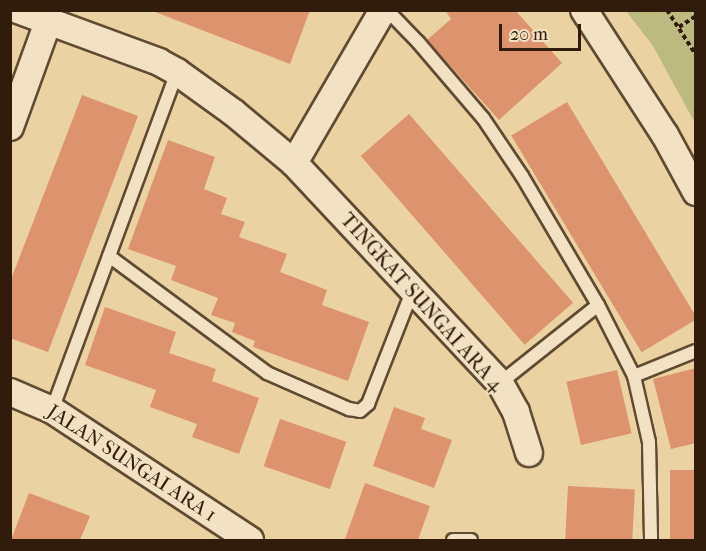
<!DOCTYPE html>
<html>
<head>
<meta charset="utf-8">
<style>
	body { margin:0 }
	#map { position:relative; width:706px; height:551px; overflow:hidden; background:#ebd2a2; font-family:"IM FELL French Canon",serif }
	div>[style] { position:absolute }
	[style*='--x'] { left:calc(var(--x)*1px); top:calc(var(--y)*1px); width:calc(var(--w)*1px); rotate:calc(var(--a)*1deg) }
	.green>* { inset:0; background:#bdba80 }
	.building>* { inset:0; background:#dd936d; transform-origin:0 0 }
	.path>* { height:4px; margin-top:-2px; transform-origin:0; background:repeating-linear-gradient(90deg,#311c0c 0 4.5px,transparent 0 7.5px) }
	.roads { filter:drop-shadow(2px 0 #604a32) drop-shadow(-2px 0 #604a32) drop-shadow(0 2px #604a32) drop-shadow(0 -2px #604a32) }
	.service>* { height:12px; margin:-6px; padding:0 6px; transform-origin:6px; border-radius:6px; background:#f2e2c3 }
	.minor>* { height:26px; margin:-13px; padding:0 13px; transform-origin:13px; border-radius:13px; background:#f2e2c3 }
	span { translate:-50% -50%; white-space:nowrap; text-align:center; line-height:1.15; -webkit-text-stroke:4.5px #f2e2c3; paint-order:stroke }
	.street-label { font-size:20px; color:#311c0c }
	.frame { position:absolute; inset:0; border:12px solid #311c0c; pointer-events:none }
	.scale { position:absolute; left:499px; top:24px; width:82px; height:27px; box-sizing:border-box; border:3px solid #311c0c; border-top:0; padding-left:8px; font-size:18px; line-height:21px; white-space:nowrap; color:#311c0c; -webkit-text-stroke:4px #f2e2c3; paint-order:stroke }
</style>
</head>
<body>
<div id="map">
	<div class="green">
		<div style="clip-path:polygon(626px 11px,695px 11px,695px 123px,653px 46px)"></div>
	</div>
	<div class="building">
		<div style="clip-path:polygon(150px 10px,310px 10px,290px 64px)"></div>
		<div style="clip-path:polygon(445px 10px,515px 10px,562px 63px,499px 120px,427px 40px,451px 19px)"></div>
		<div style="clip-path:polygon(82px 95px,138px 116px,48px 352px,10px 338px,10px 282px)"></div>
		<div style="left:567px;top:102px;width:253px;height:65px;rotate:59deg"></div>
		<div style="left:409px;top:114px;width:250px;height:64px;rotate:49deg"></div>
		<div style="clip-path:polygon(168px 140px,215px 157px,204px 189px,227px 198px,221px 214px,245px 222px,239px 237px,287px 254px,280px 272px,327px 290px,322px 305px,369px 322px,348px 381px,253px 347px,255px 341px,232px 332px,235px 323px,211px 315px,218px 298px,171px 280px,176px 266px,128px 249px)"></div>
		<div style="clip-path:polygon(105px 307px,176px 332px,169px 353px,216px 369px,212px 381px,259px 398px,239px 454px,192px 437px,197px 424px,150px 407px,156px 390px,85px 365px)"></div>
		<div style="clip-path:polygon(696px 368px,696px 443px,671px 449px,653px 379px)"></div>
		<div style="left:617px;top:370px;width:65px;height:52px;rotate:77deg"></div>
		<div style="clip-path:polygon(394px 407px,425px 418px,421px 429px,452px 440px,434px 488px,373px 466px)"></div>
		<div style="left:280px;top:419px;width:70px;height:50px;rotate:19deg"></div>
		<div style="left:696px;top:470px;width:70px;height:26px;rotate:90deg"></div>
		<div style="clip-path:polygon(365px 483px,430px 506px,418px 540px,345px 539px)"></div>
		<div style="left:568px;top:486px;width:67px;height:54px;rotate:3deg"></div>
		<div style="clip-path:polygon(29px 493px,90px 516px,80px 540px,11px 540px)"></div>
	</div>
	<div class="path">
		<div style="--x:667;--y:10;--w:54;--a:57.2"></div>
		<div style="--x:679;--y:27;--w:20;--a:-33"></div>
	</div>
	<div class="roads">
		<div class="service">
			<div style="--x:387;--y:10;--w:45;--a:45.9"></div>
			<div style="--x:418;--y:42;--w:100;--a:49.5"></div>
			<div style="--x:483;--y:118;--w:70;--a:56.1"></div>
			<div style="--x:522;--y:176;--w:150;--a:59.5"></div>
			<div style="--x:598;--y:305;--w:80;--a:63.1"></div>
			<div style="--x:634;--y:376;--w:68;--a:77.2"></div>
			<div style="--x:649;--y:442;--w:98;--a:88.8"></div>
			<div style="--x:109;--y:256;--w:197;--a:36.5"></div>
			<div style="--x:267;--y:373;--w:90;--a:23.7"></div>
			<div style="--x:349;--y:409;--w:11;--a:10"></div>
			<div style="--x:360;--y:411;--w:11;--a:-41"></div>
			<div style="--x:368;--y:404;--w:123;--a:-68.6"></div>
			<div style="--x:634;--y:376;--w:67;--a:-22"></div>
			<div style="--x:500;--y:383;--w:125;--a:-38.5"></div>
			<div style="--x:52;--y:410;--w:360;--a:-69.7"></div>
			<div style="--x:453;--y:540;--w:18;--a:0"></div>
		</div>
		<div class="minor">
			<div style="--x:18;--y:10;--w:150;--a:20.2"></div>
			<div style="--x:159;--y:62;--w:21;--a:29"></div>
			<div style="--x:177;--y:72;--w:70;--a:35.7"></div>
			<div style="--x:234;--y:113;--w:78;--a:39.8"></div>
			<div style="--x:294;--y:163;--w:301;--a:46.9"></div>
			<div style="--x:500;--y:383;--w:33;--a:61"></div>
			<div style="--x:516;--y:412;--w:43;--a:72.4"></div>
			<div style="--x:584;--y:10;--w:149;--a:57.1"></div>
			<div style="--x:665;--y:135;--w:65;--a:61.5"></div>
			<div style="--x:10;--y:127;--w:112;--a:-70.1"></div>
			<div style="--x:294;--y:163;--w:177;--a:-59.8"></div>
			<div style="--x:10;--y:392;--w:46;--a:23.2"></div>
			<div style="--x:52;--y:410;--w:237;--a:33.3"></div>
		</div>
	</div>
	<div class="street-label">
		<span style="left:422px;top:302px;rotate:48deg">TINGKAT SUNGAI ARA 4</span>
		<span style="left:132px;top:463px;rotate:33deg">JALAN SUNGAI ARA 1</span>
	</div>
	<div class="frame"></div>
	<div class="scale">20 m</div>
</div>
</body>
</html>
